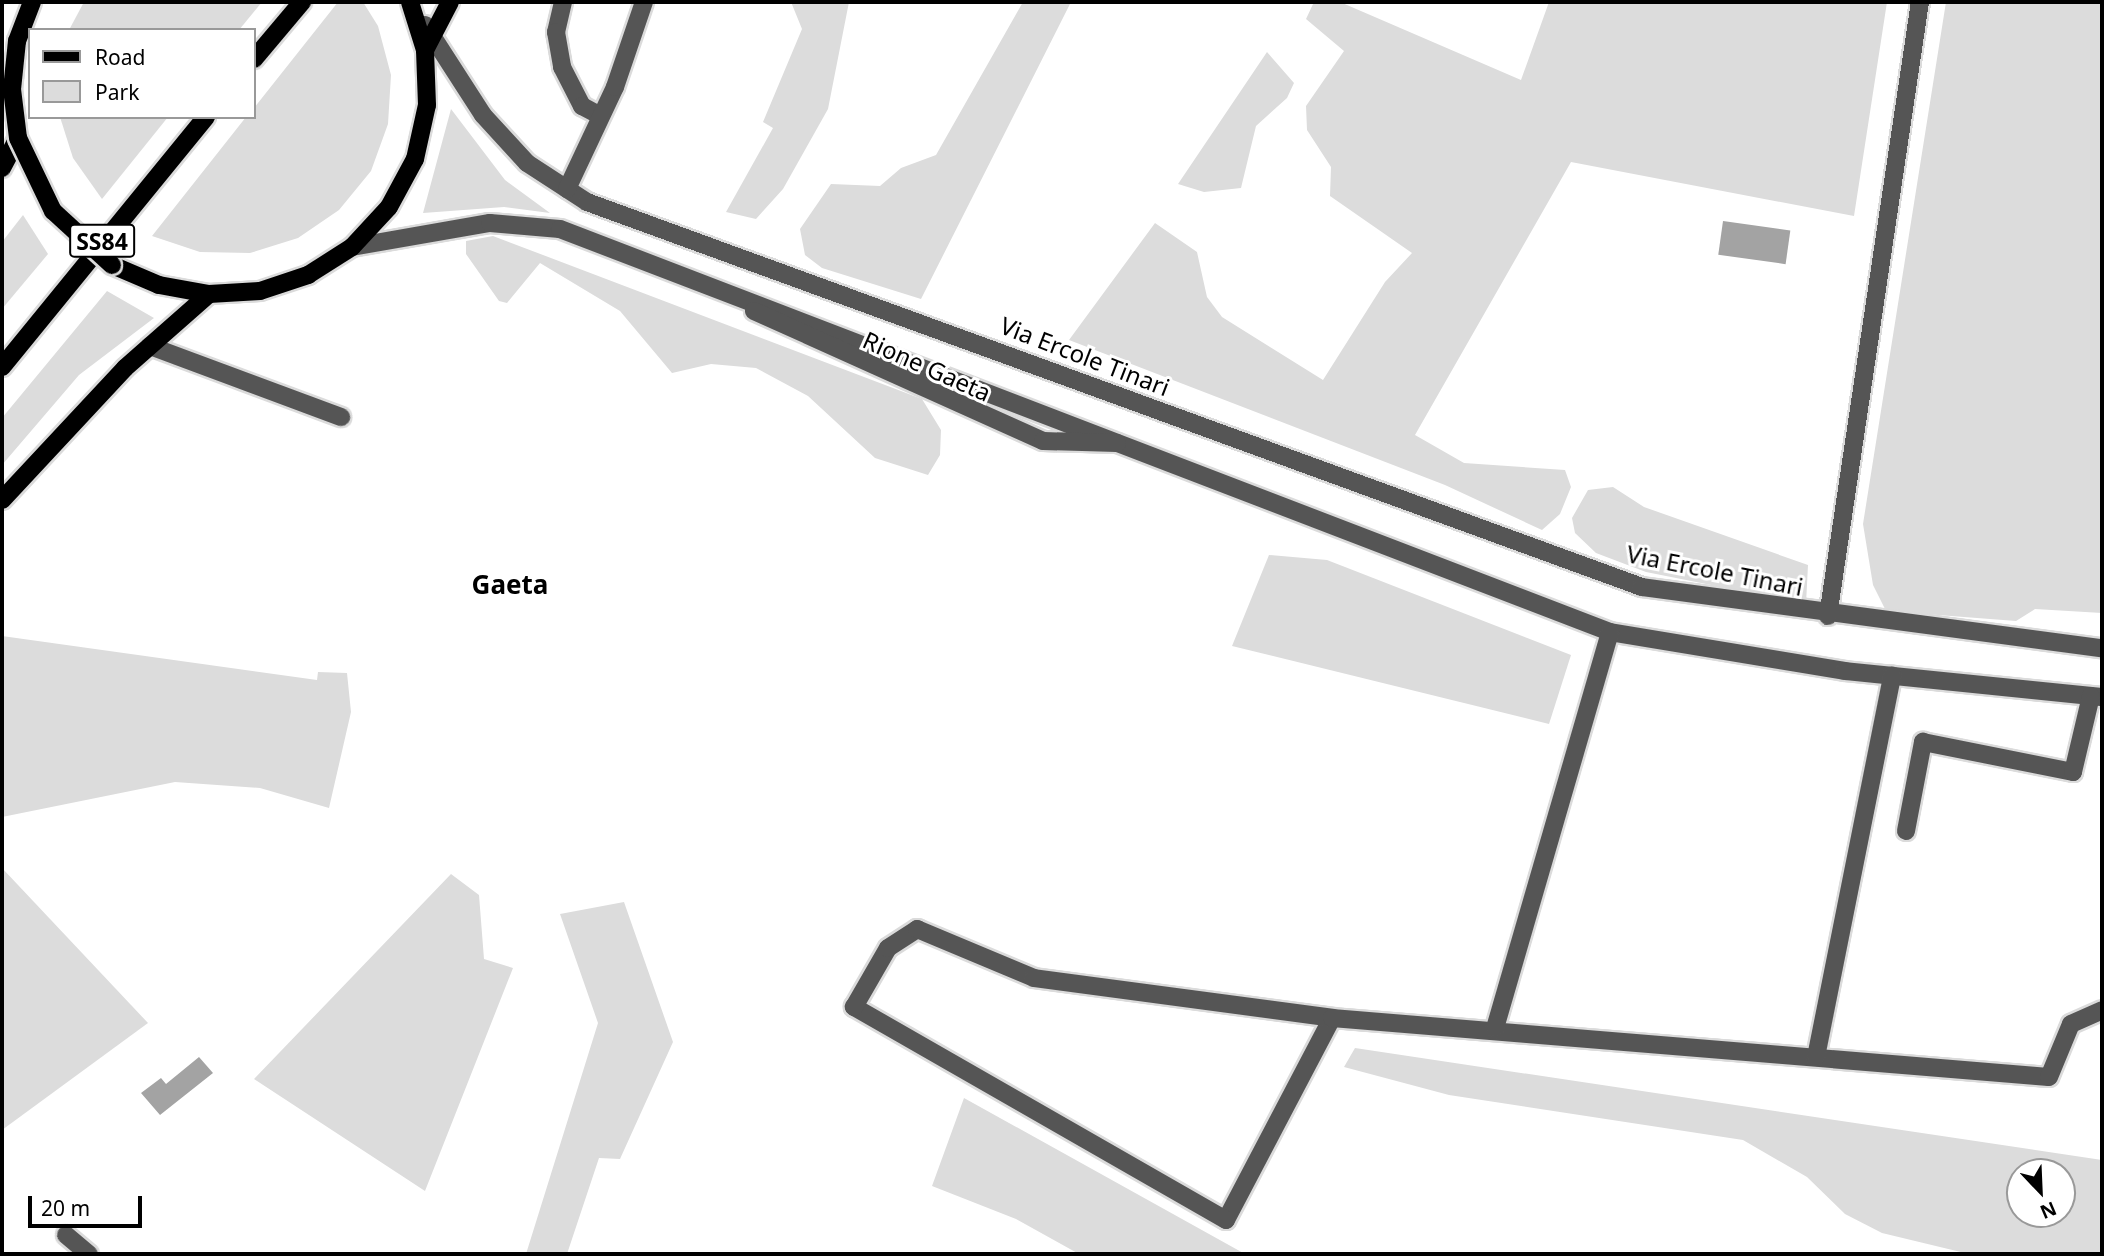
<!DOCTYPE html>
<html>
<head>
<meta charset="utf-8">
<style>
	body { margin:0 }
	#map { position:relative; width:2104px; height:1256px; overflow:hidden; background:#fff; font-family:"Noto Sans",sans-serif }
	div>[style] { position:absolute }
	[style*='--x'] { left:calc(var(--x)*1px); top:calc(var(--y)*1px); width:calc(var(--w)*1px); rotate:calc(var(--a)*1deg) }
	.green>* { inset:0; background:#dcdcdc }
	.water>* { inset:0; background:#a3a3a3; transform-origin:0 0 }
	.roads { filter:drop-shadow(2px 0 #dbdbdb) drop-shadow(-2px 0 #dbdbdb) drop-shadow(0 2px #dbdbdb) drop-shadow(0 -2px #dbdbdb) }
	.minor>* { height:18px; margin:-9px; padding:0 9px; transform-origin:9px; border-radius:9px; background:#555 }
	.major>* { height:18px; margin:-9px; padding:0 9px; transform-origin:9px; border-radius:9px; background:#000 }
	.bridges { filter:drop-shadow(2px 0 #dbdbdb) drop-shadow(-2px 0 #dbdbdb) drop-shadow(0 2px #dbdbdb) drop-shadow(0 -2px #dbdbdb) }
	.major-bridge>* { height:18px; margin:-9px; padding:0 9px; transform-origin:9px; border-radius:9px; background:#000 }
	span { translate:-50% -50%; white-space:nowrap; text-align:center; line-height:1.15; -webkit-text-stroke:6px #fff; paint-order:stroke }
	.shield-label span { padding:2px 5px; background:#fff; border:2px solid; border-radius:5px; -webkit-text-stroke-width:0 }
	.shield-label { font-size:23px; color:#000; font-weight:700 }
	.street-label { font-size:24px; color:#000 }
	.neighbourhood-label { font-size:26px; color:#000; font-weight:700 }
	.frame { position:absolute; inset:0; border:4px solid #000; pointer-events:none }
	.legend { position:absolute; left:28px; top:28px; width:228px; height:91px; box-sizing:border-box; background:#fff; border:2px solid #999; margin:0; padding:9px 12px; list-style:none; font-size:21px; color:#000 }
	.legend li { display:flex; align-items:center; gap:14px; height:35px }
	.legend b { width:35px; border:2px solid #999 }
	.north { position:absolute; left:2006px; top:1158px; width:70px; height:70px; box-sizing:border-box; background:#fff; border:2px solid #999; border-radius:50%; rotate:157deg; font-size:19px; font-weight:700; line-height:28px; text-align:center; color:#000 }
	.north::after { content:''; display:block; margin:auto; width:24px; height:32px; background:#000; clip-path:polygon(50% 0,100% 100%,50% 72%,0 100%) }
	.scale { position:absolute; left:28px; top:1196px; width:114px; height:32px; box-sizing:border-box; border:4px solid #000; border-top:0; padding-left:9px; font-size:21px; line-height:24px; white-space:nowrap; color:#000; -webkit-text-stroke:5px #fff; paint-order:stroke }
</style>
</head>
<body>
<div id="map">
	<div class="green">
		<div style="clip-path:polygon(84px 2px,262px 2px,239px 30px,69px 30px)"></div>
		<div style="clip-path:polygon(338px 2px,363px 2px,378px 26px,391px 75px,388px 124px,371px 171px,339px 210px,298px 238px,250px 253px,200px 252px,152px 236px,246px 117px,254px 117px,254px 108px)"></div>
		<div style="clip-path:polygon(791px 2px,849px 2px,828px 109px,783px 189px,756px 219px,726px 212px,773px 128px,763px 122px,802px 29px)"></div>
		<div style="clip-path:polygon(1023px 2px,1071px 2px,921px 299px,822px 268px,805px 255px,800px 229px,831px 184px,880px 186px,901px 168px,936px 155px)"></div>
		<div style="clip-path:polygon(1314px 2px,1340px 2px,1521px 80px,1549px 2px,1887px 2px,1854px 216px,1571px 162px,1415px 435px,1464px 463px,1565px 470px,1571px 487px,1560px 514px,1542px 530px,1445px 485px,1069px 340px,1155px 223px,1197px 252px,1207px 297px,1222px 317px,1323px 380px,1385px 282px,1412px 253px,1330px 196px,1331px 167px,1307px 130px,1306px 106px,1344px 51px,1306px 19px)"></div>
		<div style="clip-path:polygon(1946px 2px,2102px 2px,2102px 613px,2035px 609px,2016px 621px,1886px 611px,1873px 585px,1863px 524px)"></div>
		<div style="clip-path:polygon(1267px 52px,1294px 83px,1287px 98px,1256px 126px,1241px 188px,1204px 192px,1178px 184px)"></div>
		<div style="clip-path:polygon(451px 109px,505px 180px,550px 213px,504px 207px,423px 213px)"></div>
		<div style="clip-path:polygon(60px 117px,168px 117px,102px 199px,73px 158px)"></div>
		<div style="clip-path:polygon(23px 215px,48px 254px,2px 309px,2px 242px)"></div>
		<div style="clip-path:polygon(493px 236px,922px 399px,941px 430px,940px 455px,928px 475px,875px 458px,808px 396px,756px 368px,711px 364px,672px 373px,620px 311px,540px 263px,507px 303px,499px 301px,466px 254px,466px 241px)"></div>
		<div style="clip-path:polygon(107px 291px,154px 318px,79px 375px,2px 465px,2px 418px)"></div>
		<div style="clip-path:polygon(1613px 487px,1644px 507px,1808px 565px,1806px 604px,1646px 572px,1596px 553px,1575px 533px,1572px 518px,1588px 490px)"></div>
		<div style="clip-path:polygon(1269px 555px,1327px 560px,1571px 655px,1549px 724px,1232px 646px)"></div>
		<div style="clip-path:polygon(2px 636px,317px 680px,318px 672px,347px 673px,351px 712px,329px 808px,260px 788px,175px 782px,2px 817px)"></div>
		<div style="clip-path:polygon(2px 868px,148px 1023px,2px 1130px)"></div>
		<div style="clip-path:polygon(451px 874px,479px 895px,484px 959px,513px 968px,425px 1191px,254px 1079px)"></div>
		<div style="clip-path:polygon(624px 902px,673px 1042px,620px 1159px,599px 1158px,567px 1254px,526px 1254px,598px 1023px,560px 914px)"></div>
		<div style="clip-path:polygon(evenodd,1355px 1048px,2102px 1160px,2102px 1254px,1969px 1254px,1882px 1233px,1845px 1214px,1807px 1177px,1743px 1140px,1449px 1095px,1344px 1067px,1355px 1048px,2020px 1172px,2062px 1172px,2062px 1214px,2020px 1214px,2020px 1172px)"></div>
		<div style="clip-path:polygon(964px 1098px,1245px 1254px,1079px 1254px,1016px 1219px,932px 1186px)"></div>
	</div>
	<div class="water">
		<div style="left:1723px;top:221px;width:68px;height:34px;rotate:8deg"></div>
		<div style="clip-path:polygon(199px 1057px,213px 1073px,160px 1115px,141px 1093px,161px 1078px,166px 1084px)"></div>
	</div>
	<div class="roads">
		<div class="minor">
			<div style="--x:563;--y:2;--w:31;--a:103"></div>
			<div style="--x:556;--y:32;--w:36;--a:80"></div>
			<div style="--x:562;--y:67;--w:44;--a:62.9"></div>
			<div style="--x:582;--y:106;--w:21;--a:28"></div>
			<div style="--x:425;--y:25;--w:107;--a:57.2"></div>
			<div style="--x:483;--y:115;--w:65;--a:47.5"></div>
			<div style="--x:527;--y:163;--w:72;--a:33"></div>
			<div style="--x:587;--y:202;--w:1123;--a:20.05"></div>
			<div style="--x:1642;--y:587;--w:464;--a:7.6"></div>
			<div style="--x:567;--y:189;--w:113;--a:-64.8"></div>
			<div style="--x:615;--y:87;--w:90;--a:-71.2"></div>
			<div style="--x:352;--y:247;--w:140;--a:-9.9"></div>
			<div style="--x:490;--y:223;--w:70;--a:4.9"></div>
			<div style="--x:560;--y:229;--w:1125;--a:21"></div>
			<div style="--x:1610;--y:632;--w:238;--a:9.4"></div>
			<div style="--x:1845;--y:671;--w:258;--a:5.8"></div>
			<div style="--x:754;--y:311;--w:317;--a:24.2"></div>
			<div style="--x:1043;--y:441;--w:74;--a:1.5"></div>
			<div style="--x:150;--y:346;--w:204;--a:20.4"></div>
			<div style="--x:1828;--y:616;--w:621;--a:-81.48"></div>
			<div style="--x:1906;--y:831;--w:91;--a:-79.2"></div>
			<div style="--x:1923;--y:742;--w:153;--a:11.3"></div>
			<div style="--x:2073;--y:772;--w:78;--a:-76.7"></div>
			<div style="--x:1332;--y:1018;--w:228;--a:117.7"></div>
			<div style="--x:1226;--y:1220;--w:429;--a:-150.2"></div>
			<div style="--x:854;--y:1007;--w:68;--a:-60"></div>
			<div style="--x:888;--y:948;--w:35;--a:-33"></div>
			<div style="--x:917;--y:929;--w:127;--a:22.7"></div>
			<div style="--x:1034;--y:978;--w:301;--a:7.6"></div>
			<div style="--x:1332;--y:1018;--w:719;--a:4.7"></div>
			<div style="--x:2049;--y:1077;--w:57;--a:-67.5"></div>
			<div style="--x:2071;--y:1024;--w:34;--a:-24"></div>
			<div style="--x:1495;--y:1028;--w:412;--a:-73.8"></div>
			<div style="--x:1816;--y:1057;--w:389;--a:-78.7"></div>
			<div style="--x:66;--y:1235;--w:30;--a:40"></div>
		</div>
		<div class="major">
			<div style="--x:425;--y:50;--w:54;--a:-62.5"></div>
			<div style="--x:254;--y:59;--w:75;--a:-49.9"></div>
			<div style="--x:2;--y:168;--w:34;--a:-62"></div>
			<div style="--x:112;--y:265;--w:51;--a:23.1"></div>
			<div style="--x:159;--y:285;--w:51;--a:10.2"></div>
			<div style="--x:209;--y:294;--w:51;--a:-3.4"></div>
			<div style="--x:260;--y:291;--w:51;--a:-18.4"></div>
			<div style="--x:308;--y:275;--w:52;--a:-32.5"></div>
			<div style="--x:352;--y:247;--w:54;--a:-47.2"></div>
			<div style="--x:389;--y:207;--w:55;--a:-61.6"></div>
			<div style="--x:415;--y:159;--w:55;--a:-77.5"></div>
			<div style="--x:427;--y:105;--w:55;--a:-92.1"></div>
			<div style="--x:425;--y:50;--w:50;--a:-107.4"></div>
			<div style="--x:2;--y:367;--w:323;--a:-50.8"></div>
			<div style="--x:2;--y:500;--w:180;--a:-47"></div>
			<div style="--x:125;--y:368;--w:112;--a:-41.4"></div>
		</div>
	</div>
	<div class="bridges">
		<div class="major-bridge">
			<div style="--x:32;--y:2;--w:42;--a:111"></div>
			<div style="--x:17;--y:41;--w:48;--a:95.9"></div>
			<div style="--x:12;--y:89;--w:49;--a:83"></div>
			<div style="--x:18;--y:138;--w:81;--a:64.4"></div>
			<div style="--x:53;--y:211;--w:80;--a:42.5"></div>
		</div>
	</div>
	<div class="shield-label">
		<span style="left:102px;top:241px">SS84</span>
	</div>
	<div class="street-label">
		<span style="left:1085px;top:356px;rotate:21deg">Via Ercole Tinari</span>
		<span style="left:927px;top:366px;rotate:24deg">Rione Gaeta</span>
		<span style="left:1715px;top:570px;rotate:11deg">Via Ercole Tinari</span>
	</div>
	<div class="neighbourhood-label">
		<span style="left:510px;top:585px">Gaeta</span>
	</div>
	<div class="frame"></div>
	<ul class="legend">
	<li><b style="height:9px;background:#000"></b>Road</li>
	<li><b style="height:19px;background:#dcdcdc"></b>Park</li>
	</ul>
	<div class="north">N</div>
	<div class="scale">20 m</div>
</div>
</body>
</html>
